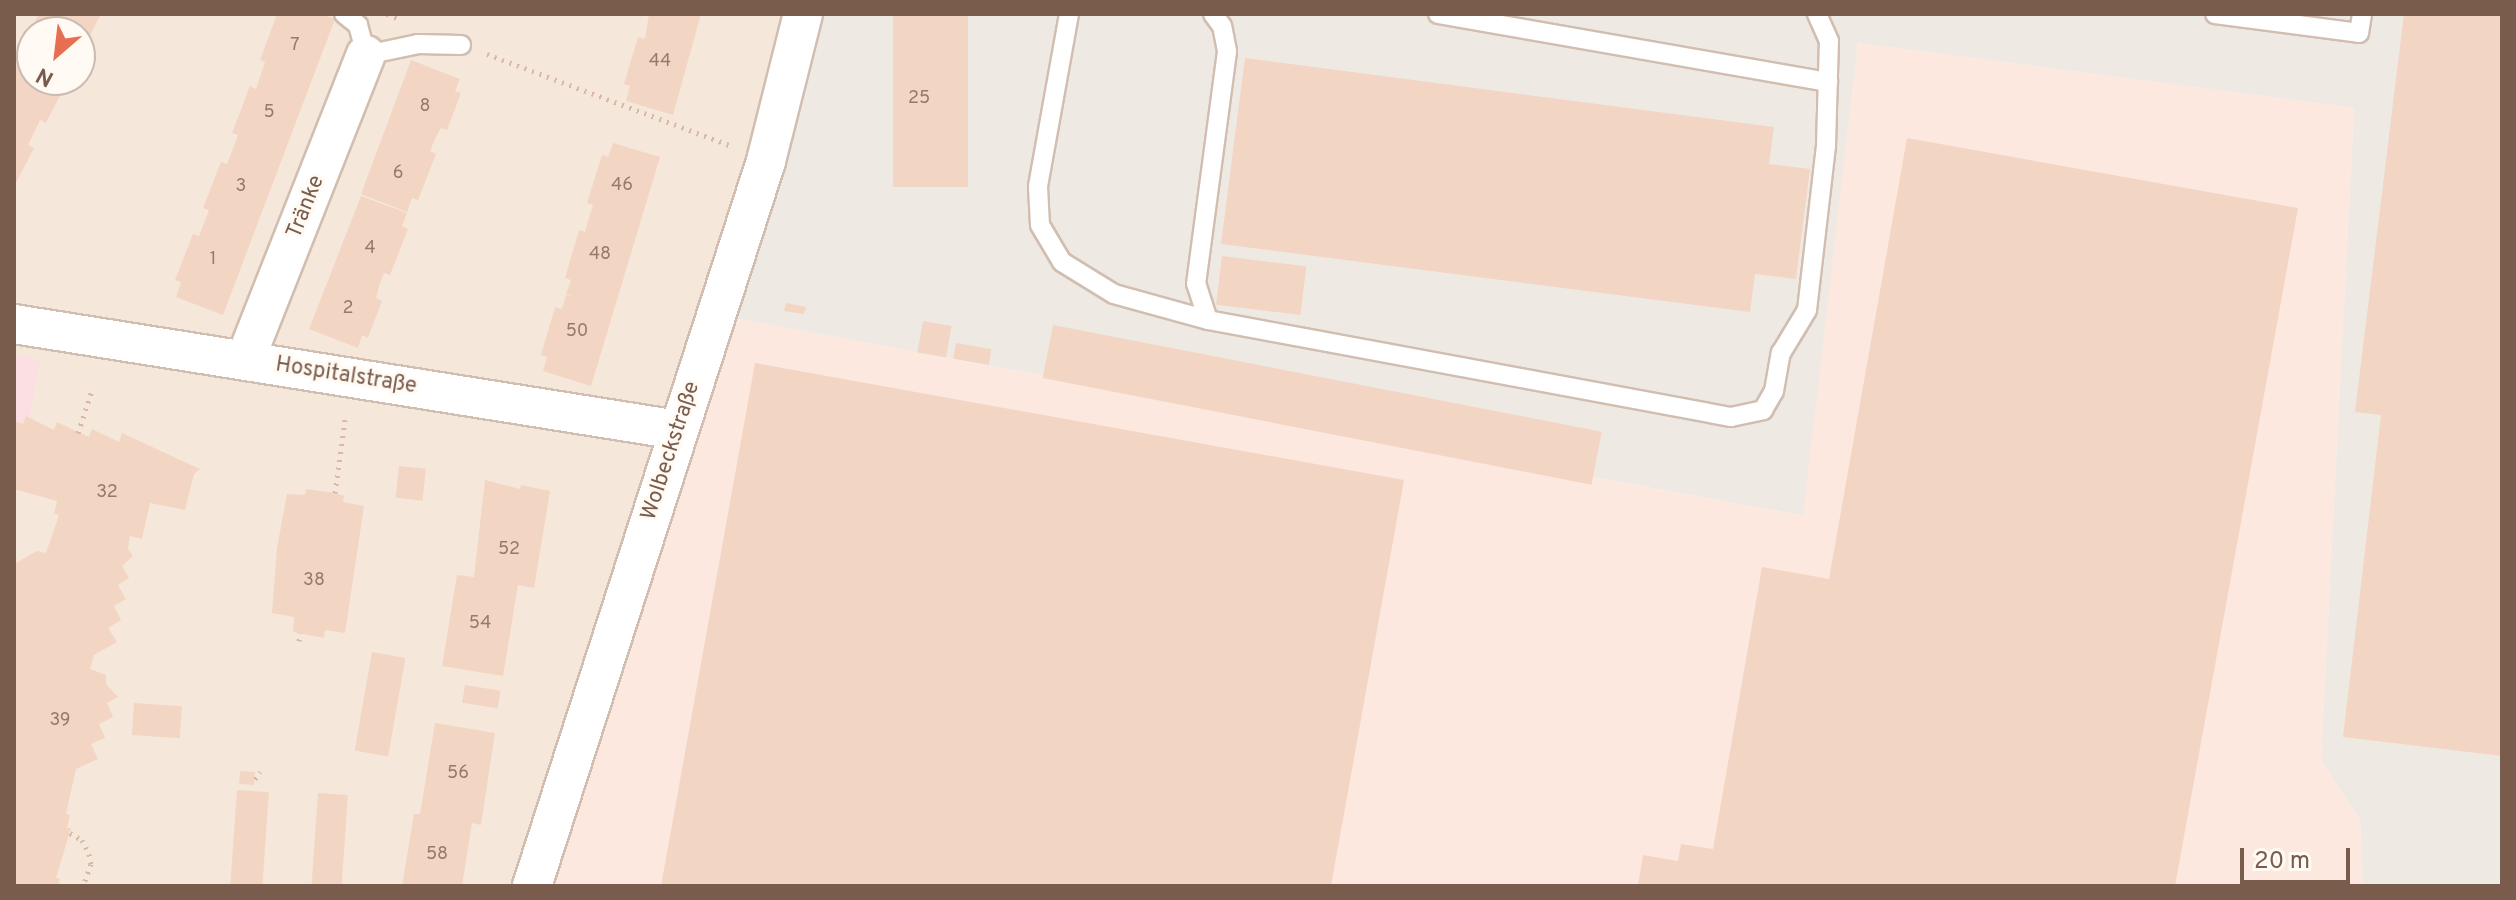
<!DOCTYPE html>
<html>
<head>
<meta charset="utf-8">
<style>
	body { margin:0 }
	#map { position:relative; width:2516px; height:900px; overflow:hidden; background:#fdf6ec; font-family:Overpass,sans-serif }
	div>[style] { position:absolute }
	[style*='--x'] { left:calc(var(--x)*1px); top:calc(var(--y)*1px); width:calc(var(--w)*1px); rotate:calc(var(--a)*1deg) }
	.residential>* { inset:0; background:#f5e8da }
	.commercial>* { inset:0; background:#fde8e0 }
	.industrial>* { inset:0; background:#efe9e4 }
	.medical>* { inset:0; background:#fbdfe3 }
	.building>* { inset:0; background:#f3d5c3; transform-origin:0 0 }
	.path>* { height:5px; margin-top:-2.5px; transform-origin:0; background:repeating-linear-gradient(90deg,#d9b8a5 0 2px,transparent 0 8px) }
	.roads { filter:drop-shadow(2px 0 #d1beb0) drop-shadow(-2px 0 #d1beb0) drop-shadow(0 2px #d1beb0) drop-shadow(0 -2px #d1beb0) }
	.service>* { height:18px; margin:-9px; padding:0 9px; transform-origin:9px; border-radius:9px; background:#fff }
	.minor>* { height:38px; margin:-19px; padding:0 19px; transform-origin:19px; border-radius:19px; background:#fff }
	span { translate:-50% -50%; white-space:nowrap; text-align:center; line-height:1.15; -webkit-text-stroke:6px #fffaf3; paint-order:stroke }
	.number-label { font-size:18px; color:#987a6a }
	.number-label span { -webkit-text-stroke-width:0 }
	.street-label { font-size:22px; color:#7a5c4d }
	.frame { position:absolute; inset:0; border:16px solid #7a5c4d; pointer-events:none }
	.north { position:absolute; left:16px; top:16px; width:80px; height:80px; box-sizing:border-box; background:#fffaf3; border:2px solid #cabbb1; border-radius:50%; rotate:208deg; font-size:22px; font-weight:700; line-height:32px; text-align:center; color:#7a5c4d }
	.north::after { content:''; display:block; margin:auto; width:28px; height:36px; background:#e76f51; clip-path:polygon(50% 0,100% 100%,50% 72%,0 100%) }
	.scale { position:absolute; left:2240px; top:848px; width:110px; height:36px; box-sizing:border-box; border:4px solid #7a5c4d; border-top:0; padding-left:10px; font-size:24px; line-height:28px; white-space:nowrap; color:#7a5c4d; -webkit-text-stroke:6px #fffaf3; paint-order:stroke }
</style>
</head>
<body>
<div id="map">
	<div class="residential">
		<div style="clip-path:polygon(evenodd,14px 14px,794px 14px,518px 886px,14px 886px,14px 14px,32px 32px,80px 32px,80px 80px,32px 80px,32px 32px)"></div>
	</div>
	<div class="commercial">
		<div style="clip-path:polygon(1858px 43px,2354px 108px,2321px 760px,2360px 820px,2363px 886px,547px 886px,733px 318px,1802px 516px)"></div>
	</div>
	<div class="industrial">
		<div style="clip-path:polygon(825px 14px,2502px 14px,2502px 886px,2363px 886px,2360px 820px,2321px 760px,2354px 108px,1858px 43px,1803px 516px,733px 318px)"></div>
	</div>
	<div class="medical">
		<div style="clip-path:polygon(14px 355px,40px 360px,14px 502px)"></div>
	</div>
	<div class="building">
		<div style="clip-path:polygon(39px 14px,101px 14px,80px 55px,80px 32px,32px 32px,32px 80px,68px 80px,46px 123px,40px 120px,28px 145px,34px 148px,14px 187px,14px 64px)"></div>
		<div style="clip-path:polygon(277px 14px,321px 14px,335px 19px,223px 315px,176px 297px,181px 282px,175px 280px,193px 234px,199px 236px,209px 210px,203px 208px,221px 162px,227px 164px,233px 149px,238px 135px,232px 133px,250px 86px,256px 89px,265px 62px,260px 60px)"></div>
		<div style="clip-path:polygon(649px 14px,701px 14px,673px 115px,626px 101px,630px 86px,624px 84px,638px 37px,645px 39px)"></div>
		<div style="left:893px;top:14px;width:75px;height:173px"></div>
		<div style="clip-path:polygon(2404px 14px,2502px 14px,2502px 756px,2343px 737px,2381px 415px,2355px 412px)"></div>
		<div style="clip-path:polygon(1245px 58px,1774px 127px,1769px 164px,1810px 169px,1796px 279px,1755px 274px,1750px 312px,1221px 244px)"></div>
		<div style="clip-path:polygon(411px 60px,460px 79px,455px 91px,461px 93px,447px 130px,441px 128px,435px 139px,430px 151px,436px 154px,418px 200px,412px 198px,407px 212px,361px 194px)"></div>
		<div style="clip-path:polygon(1907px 138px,2298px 208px,2175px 886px,1638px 886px,1643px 855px,1678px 861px,1681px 844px,1713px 849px,1762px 567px,1829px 579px)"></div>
		<div style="clip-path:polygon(613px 143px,660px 157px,591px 386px,543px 371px,547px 357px,541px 355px,555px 307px,562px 309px,566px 295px,574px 297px,566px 294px,571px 280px,565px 278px,579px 230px,585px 232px,589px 218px,593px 205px,587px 203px,602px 155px,608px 157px)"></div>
		<div style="clip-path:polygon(361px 196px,407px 213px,402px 226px,408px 229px,390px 275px,384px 273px,379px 286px,376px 298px,382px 301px,368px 338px,362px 335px,358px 348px,309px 329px)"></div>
		<div style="left:1222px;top:256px;width:85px;height:49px;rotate:7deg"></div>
		<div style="clip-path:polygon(786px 303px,806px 307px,804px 314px,784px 311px)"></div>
		<div style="left:923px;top:321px;width:29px;height:32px;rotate:10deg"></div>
		<div style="left:1053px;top:325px;width:559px;height:54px;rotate:11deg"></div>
		<div style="left:956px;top:343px;width:36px;height:16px;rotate:10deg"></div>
		<div style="clip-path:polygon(755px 363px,1404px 480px,1331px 886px,661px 886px)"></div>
		<div style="clip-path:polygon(26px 416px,54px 430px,57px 422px,89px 437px,92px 429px,119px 442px,122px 433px,200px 469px,194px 474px,185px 510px,150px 503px,142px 539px,130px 536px,128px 549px,133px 556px,122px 566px,129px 578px,118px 585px,126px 599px,114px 606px,121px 620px,108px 628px,117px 642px,94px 655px,90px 669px,106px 675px,106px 684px,118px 697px,107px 703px,113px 717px,99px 724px,105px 738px,91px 744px,98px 759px,76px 769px,66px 814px,70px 815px,67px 828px,71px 828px,56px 878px,60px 879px,58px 886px,14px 886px,14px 564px,37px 551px,46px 553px,59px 515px,54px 514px,57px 501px,14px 489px,14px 421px,23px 424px)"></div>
		<div style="left:399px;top:466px;width:27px;height:32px;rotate:6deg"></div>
		<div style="clip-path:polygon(485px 480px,520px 489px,521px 485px,550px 491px,534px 588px,518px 585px,503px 676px,442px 666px,457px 575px,474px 577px)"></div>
		<div style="clip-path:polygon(306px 489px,335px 493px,344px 496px,343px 502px,364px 506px,345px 633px,325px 630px,324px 638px,293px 632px,294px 617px,272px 613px,277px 548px,287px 494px,305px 495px)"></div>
		<div style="left:372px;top:652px;width:34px;height:100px;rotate:10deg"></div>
		<div style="left:465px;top:685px;width:36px;height:18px;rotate:9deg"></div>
		<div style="left:134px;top:703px;width:48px;height:32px;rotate:4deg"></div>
		<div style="clip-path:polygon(435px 723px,495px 733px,481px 825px,472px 823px,462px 886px,402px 886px,414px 814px,420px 814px)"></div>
		<div style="left:240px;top:771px;width:15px;height:13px;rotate:4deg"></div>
		<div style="left:237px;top:790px;width:32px;height:96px;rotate:4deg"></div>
		<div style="left:318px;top:793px;width:30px;height:93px;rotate:4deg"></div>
	</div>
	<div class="path">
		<div style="--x:387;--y:14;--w:13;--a:23"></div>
		<div style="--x:487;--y:54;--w:262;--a:20.6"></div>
		<div style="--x:78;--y:433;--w:48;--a:-71.9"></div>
		<div style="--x:335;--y:493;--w:74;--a:-82.2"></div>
		<div style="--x:299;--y:641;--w:8;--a:-83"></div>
		<div style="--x:255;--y:779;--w:9;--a:-54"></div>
		<div style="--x:70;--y:833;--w:14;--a:30"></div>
		<div style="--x:82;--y:840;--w:16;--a:63"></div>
		<div style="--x:89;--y:854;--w:10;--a:79"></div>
		<div style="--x:91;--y:864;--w:23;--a:110"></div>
	</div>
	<div class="roads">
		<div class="service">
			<div style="--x:344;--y:14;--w:18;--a:38"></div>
			<div style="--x:358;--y:25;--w:31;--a:75"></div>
			<div style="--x:366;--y:55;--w:53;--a:-11.9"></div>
			<div style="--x:418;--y:44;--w:43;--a:1.3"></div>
			<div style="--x:1069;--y:14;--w:176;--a:100.2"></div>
			<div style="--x:1038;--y:187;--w:38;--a:87"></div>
			<div style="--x:1040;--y:225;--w:43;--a:59.3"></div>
			<div style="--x:1062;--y:262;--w:61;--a:31.6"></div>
			<div style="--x:1114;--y:294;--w:98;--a:15.5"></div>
			<div style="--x:1208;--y:320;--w:532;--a:10.51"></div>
			<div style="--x:1731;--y:417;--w:33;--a:-12"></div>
			<div style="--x:1763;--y:410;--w:22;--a:-60"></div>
			<div style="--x:1774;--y:391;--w:39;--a:-80"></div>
			<div style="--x:1781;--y:353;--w:50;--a:-58.8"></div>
			<div style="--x:1807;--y:310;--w:165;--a:-83.4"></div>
			<div style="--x:1826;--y:146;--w:105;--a:-88.4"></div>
			<div style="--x:1829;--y:41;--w:30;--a:-114"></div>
			<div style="--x:1438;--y:14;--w:396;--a:9.9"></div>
			<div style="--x:2215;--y:14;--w:145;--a:7.5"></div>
			<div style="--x:2359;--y:33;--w:19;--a:-81"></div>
			<div style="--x:1208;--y:320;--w:38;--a:-108"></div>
			<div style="--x:1196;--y:284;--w:235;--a:-82.4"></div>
			<div style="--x:1227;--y:51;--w:25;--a:-101"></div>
			<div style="--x:1222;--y:26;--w:15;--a:-127"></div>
		</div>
		<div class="minor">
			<div style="--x:14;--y:324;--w:672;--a:9.07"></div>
			<div style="--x:245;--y:360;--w:328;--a:-68.4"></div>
			<div style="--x:532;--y:886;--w:762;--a:-72.11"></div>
			<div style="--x:766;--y:161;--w:152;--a:-75.9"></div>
		</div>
	</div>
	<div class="number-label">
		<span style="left:295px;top:46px">7</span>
		<span style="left:660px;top:62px">44</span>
		<span style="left:919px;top:99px">25</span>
		<span style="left:425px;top:107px">8</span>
		<span style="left:269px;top:113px">5</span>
		<span style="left:398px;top:174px">6</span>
		<span style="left:622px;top:186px">46</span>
		<span style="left:241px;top:187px">3</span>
		<span style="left:370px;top:249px">4</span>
		<span style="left:600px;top:255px">48</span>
		<span style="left:213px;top:260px">1</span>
		<span style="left:348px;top:309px">2</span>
		<span style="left:577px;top:332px">50</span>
		<span style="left:107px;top:493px">32</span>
		<span style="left:509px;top:550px">52</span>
		<span style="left:314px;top:581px">38</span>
		<span style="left:480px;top:624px">54</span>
		<span style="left:60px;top:721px">39</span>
		<span style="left:458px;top:774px">56</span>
		<span style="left:437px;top:855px">58</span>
	</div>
	<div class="street-label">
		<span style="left:306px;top:207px;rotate:-68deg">Tränke</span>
		<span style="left:346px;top:376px;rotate:9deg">Hospitalstraße</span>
		<span style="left:671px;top:451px;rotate:-72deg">Wolbeckstraße</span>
	</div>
	<div class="frame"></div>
	<div class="north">N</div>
	<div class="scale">20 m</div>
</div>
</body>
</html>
